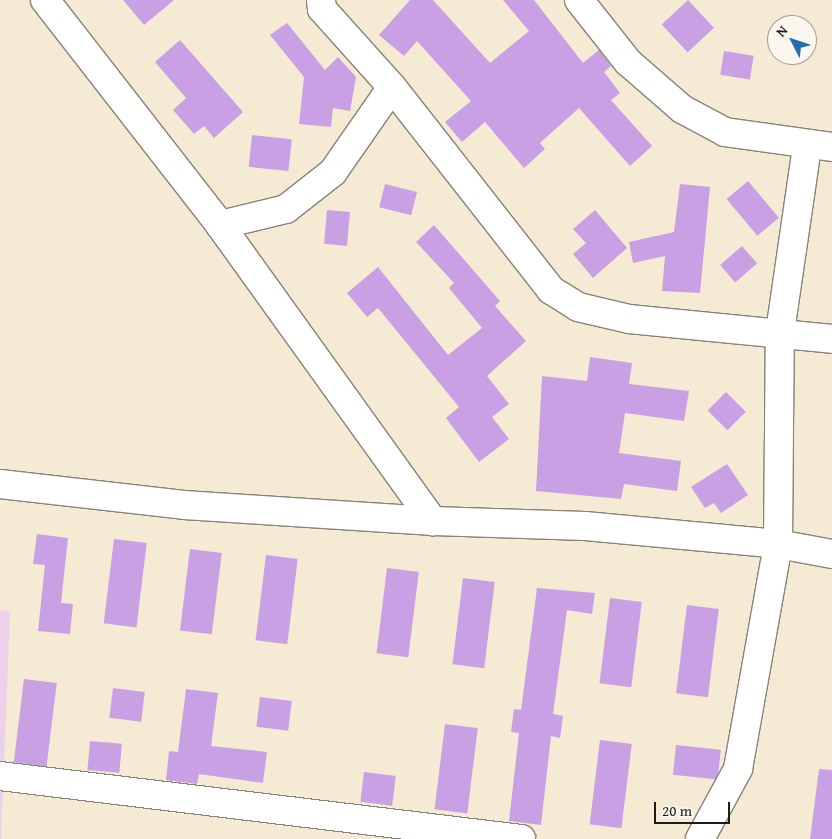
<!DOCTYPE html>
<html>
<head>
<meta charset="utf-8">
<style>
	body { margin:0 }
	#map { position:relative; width:832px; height:839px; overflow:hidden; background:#f5ead4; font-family:"Gentium Book Plus",serif }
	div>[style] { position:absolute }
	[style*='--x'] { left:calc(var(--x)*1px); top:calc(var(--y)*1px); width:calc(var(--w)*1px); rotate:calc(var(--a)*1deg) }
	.built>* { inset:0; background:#ebd1ec }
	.building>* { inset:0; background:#c9a0e4; transform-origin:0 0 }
	.roads { filter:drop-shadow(1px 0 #888378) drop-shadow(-1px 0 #888378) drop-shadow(0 1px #888378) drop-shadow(0 -1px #888378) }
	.minor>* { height:28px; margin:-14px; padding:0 14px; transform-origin:14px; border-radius:14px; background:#fff }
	span { translate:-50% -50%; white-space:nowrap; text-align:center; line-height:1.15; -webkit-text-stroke:4.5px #fbf7ec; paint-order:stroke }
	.north { position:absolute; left:767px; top:15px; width:50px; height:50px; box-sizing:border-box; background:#fbf7ec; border:1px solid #a29f99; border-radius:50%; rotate:311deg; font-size:14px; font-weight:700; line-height:20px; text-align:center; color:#1c1c1c }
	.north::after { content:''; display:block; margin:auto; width:18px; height:22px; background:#1f6fb2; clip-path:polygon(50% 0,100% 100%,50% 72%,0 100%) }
	.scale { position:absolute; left:654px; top:802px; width:76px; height:22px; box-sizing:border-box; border:2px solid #1c1c1c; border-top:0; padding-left:6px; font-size:15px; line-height:18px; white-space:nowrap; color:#1c1c1c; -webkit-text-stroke:4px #fbf7ec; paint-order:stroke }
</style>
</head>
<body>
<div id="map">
	<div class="built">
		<div style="clip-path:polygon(0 610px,10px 612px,1px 839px,0 839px)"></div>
	</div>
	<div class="building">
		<div style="clip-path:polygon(123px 0,174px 0,144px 25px)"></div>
		<div style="clip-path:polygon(410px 0,433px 0,490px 63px,529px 31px,503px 0,534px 0,583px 63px,599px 50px,611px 66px,604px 72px,620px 93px,611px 100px,652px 146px,630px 166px,579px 108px,540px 143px,545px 149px,524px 168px,485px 122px,462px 142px,445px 122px,471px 101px,417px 41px,404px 56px,379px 35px)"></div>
		<div style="left:688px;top:0;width:38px;height:36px;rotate:47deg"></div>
		<div style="clip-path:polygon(287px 23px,325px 70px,338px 57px,356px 77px,350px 111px,333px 108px,331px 127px,299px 124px,304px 77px,270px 35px)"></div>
		<div style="clip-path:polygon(180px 40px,243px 112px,214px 138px,204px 126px,194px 134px,173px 110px,186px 98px,155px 62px)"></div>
		<div style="left:724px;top:51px;width:30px;height:24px;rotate:9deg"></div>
		<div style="left:252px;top:135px;width:40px;height:32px;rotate:6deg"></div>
		<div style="left:748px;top:181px;width:48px;height:28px;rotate:50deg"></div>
		<div style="left:385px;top:184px;width:33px;height:24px;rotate:14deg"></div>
		<div style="clip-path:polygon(680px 184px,710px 187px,700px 293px,662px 291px,665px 256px,633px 263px,629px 242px,674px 232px)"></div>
		<div style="left:327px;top:210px;width:23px;height:34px;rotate:5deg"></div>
		<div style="clip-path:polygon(595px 210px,627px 248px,593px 278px,573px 254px,586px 243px,573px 229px)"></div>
		<div style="clip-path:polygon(434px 225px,500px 301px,495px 306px,526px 341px,487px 376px,509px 404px,492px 417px,509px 439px,479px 462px,446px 418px,459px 407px,378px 308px,367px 317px,347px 293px,378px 267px,448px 355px,482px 328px,449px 288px,454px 283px,416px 242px)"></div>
		<div style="left:742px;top:246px;width:23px;height:29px;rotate:49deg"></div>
		<div style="clip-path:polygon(590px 357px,632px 363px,629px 384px,689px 391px,684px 421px,625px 413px,619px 453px,681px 461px,677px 491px,624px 484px,621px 499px,536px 491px,542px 376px,587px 381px)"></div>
		<div style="left:726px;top:392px;width:28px;height:26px;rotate:45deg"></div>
		<div style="clip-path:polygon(727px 464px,748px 495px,721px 513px,714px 503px,705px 508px,691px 487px)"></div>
		<div style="clip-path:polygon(37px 534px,68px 538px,61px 603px,73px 604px,70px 634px,38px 631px,45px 565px,33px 564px)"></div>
		<div style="left:114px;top:539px;width:33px;height:85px;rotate:7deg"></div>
		<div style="left:190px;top:549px;width:32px;height:82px;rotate:7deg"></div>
		<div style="left:266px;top:555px;width:32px;height:86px;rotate:7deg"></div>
		<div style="left:387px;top:568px;width:32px;height:86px;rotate:7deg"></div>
		<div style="left:463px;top:578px;width:32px;height:87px;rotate:7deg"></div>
		<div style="clip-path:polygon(537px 588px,595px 593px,592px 614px,567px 610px,553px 714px,563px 716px,560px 738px,551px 736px,541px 825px,509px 821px,519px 733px,511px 732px,514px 709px,521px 710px)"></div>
		<div style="left:610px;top:598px;width:32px;height:86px;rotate:7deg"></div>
		<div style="left:687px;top:605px;width:32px;height:89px;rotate:7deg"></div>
		<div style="left:24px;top:679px;width:33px;height:84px;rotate:7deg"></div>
		<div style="left:113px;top:688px;width:32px;height:30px;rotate:7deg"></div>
		<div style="clip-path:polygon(186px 689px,218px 693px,211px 746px,267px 752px,263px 783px,199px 774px,197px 784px,166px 780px,169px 751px,178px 752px)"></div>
		<div style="left:260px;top:697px;width:32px;height:30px;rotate:7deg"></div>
		<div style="left:445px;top:724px;width:33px;height:86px;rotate:7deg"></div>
		<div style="left:600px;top:740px;width:32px;height:85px;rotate:7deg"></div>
		<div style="left:90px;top:741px;width:32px;height:29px;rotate:5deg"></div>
		<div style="left:676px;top:745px;width:45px;height:30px;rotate:6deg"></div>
		<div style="clip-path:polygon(819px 769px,832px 770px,832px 839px,810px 839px)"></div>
		<div style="left:364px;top:772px;width:32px;height:30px;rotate:7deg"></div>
	</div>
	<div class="roads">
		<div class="minor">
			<div style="--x:45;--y:0;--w:285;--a:52.1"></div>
			<div style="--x:220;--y:225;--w:365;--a:54.3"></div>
			<div style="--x:433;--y:521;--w:152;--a:1.9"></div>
			<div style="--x:585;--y:526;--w:194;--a:5.3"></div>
			<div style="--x:778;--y:544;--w:55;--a:10.5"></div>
			<div style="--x:321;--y:0;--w:9;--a:84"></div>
			<div style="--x:322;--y:9;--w:105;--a:48.1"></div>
			<div style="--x:392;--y:87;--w:258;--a:51.9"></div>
			<div style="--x:551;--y:290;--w:32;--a:32"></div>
			<div style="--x:578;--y:307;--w:52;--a:13.2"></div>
			<div style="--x:629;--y:319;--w:204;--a:5.6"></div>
			<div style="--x:579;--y:0;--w:79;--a:51.7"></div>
			<div style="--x:628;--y:62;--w:72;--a:41"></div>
			<div style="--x:682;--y:109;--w:49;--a:28.1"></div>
			<div style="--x:725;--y:132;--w:108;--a:8"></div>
			<div style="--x:220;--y:225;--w:68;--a:-13.6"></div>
			<div style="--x:286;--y:209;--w:60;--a:-38.2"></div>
			<div style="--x:333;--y:172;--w:103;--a:-55.2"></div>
			<div style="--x:0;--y:484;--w:185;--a:6.5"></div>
			<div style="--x:184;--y:505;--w:250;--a:3.7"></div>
			<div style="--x:0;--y:776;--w:525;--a:6.89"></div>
			<div style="--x:700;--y:839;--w:80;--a:-61.5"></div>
			<div style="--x:738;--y:769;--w:229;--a:-79.9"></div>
			<div style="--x:778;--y:544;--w:212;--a:-89.5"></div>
			<div style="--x:780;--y:332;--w:188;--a:-81.7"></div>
		</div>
	</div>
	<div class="north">N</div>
	<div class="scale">20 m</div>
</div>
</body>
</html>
